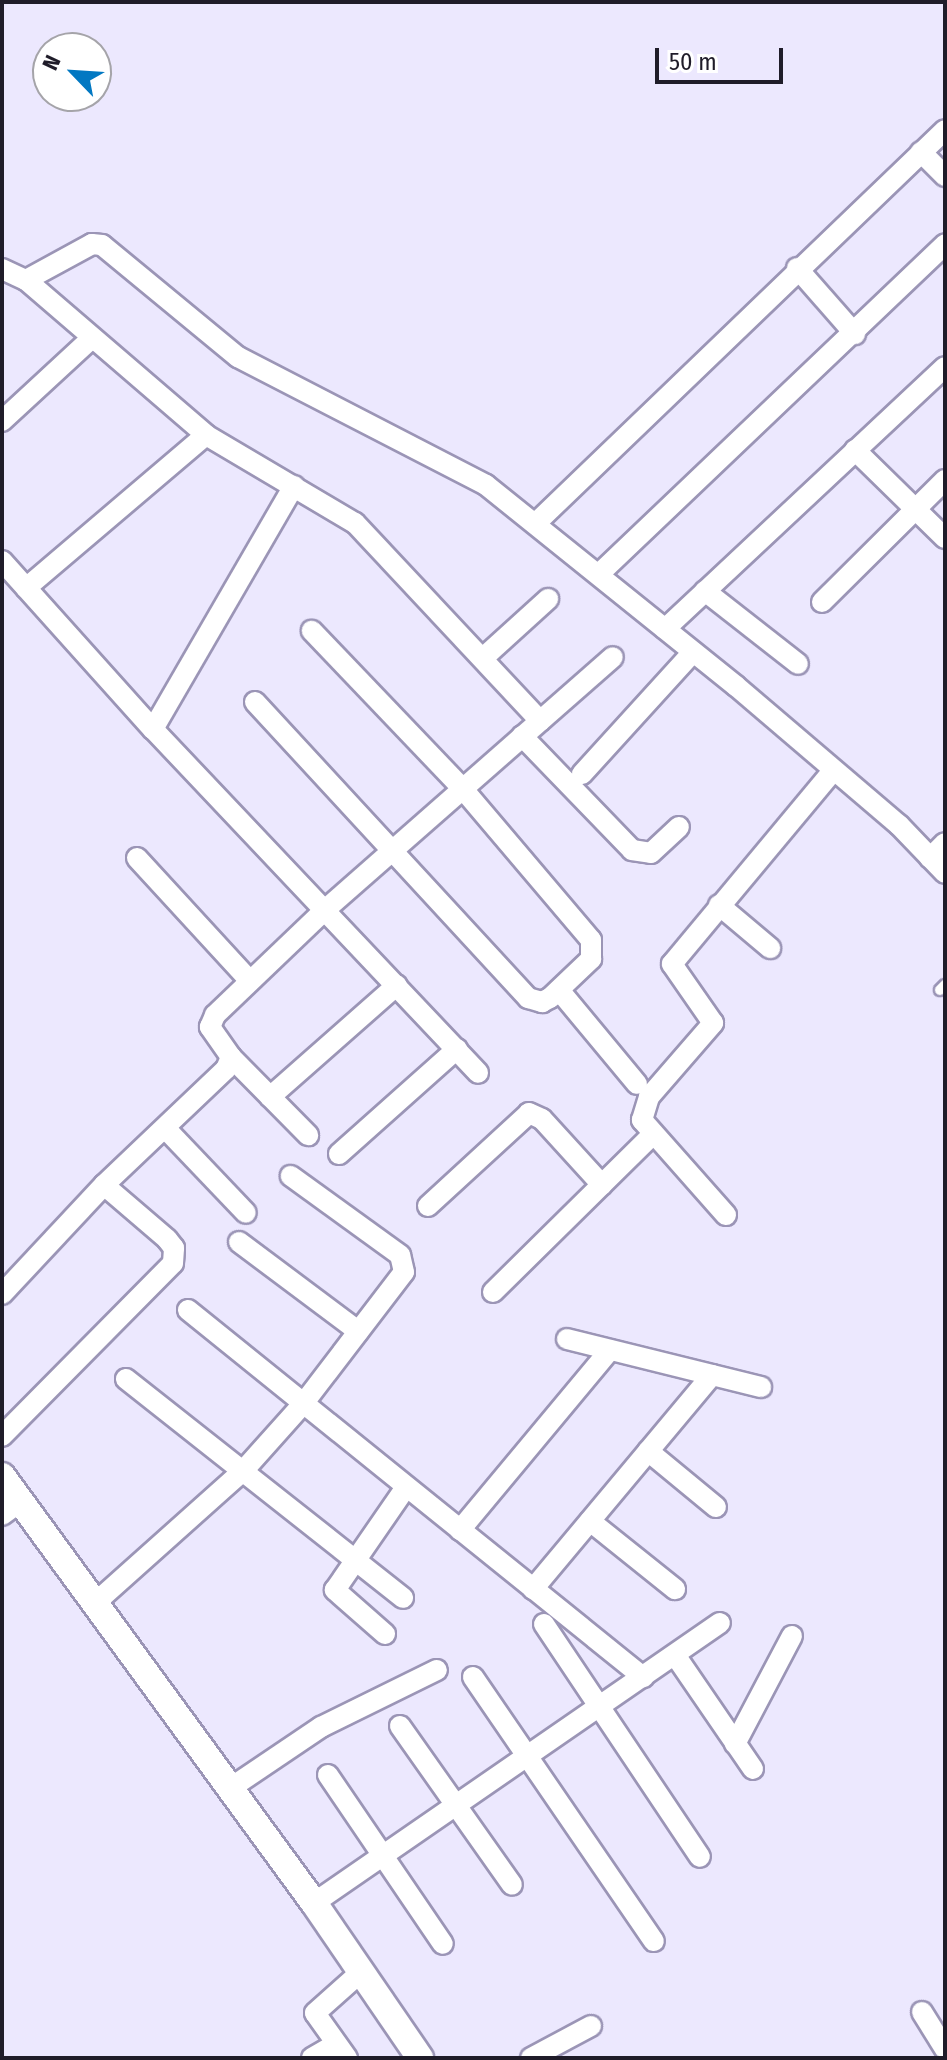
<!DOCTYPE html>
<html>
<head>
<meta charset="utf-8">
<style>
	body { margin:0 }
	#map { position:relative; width:947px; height:2060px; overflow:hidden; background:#ece8fe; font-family:"Fira Sans Condensed",sans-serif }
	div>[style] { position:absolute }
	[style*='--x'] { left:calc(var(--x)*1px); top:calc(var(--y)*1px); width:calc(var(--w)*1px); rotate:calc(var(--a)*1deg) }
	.roads { filter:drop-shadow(2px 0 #9b95b6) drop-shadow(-2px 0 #9b95b6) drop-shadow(0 2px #9b95b6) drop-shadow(0 -2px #9b95b6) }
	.service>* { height:10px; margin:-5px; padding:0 5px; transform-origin:5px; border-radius:5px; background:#fff }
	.minor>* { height:20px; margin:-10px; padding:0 10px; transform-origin:10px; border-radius:10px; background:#fff }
	.tertiary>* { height:26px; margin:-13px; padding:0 13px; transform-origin:13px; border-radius:13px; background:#fff }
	span { translate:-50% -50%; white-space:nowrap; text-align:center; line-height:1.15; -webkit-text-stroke:8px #fff; paint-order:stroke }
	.frame { position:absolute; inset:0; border:4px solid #1f1c29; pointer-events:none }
	.north { position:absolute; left:32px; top:32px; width:80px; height:80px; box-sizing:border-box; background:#fff; border:2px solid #a5a4a9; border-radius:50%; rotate:295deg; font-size:22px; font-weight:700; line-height:32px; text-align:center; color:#1f1c29 }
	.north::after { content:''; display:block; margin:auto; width:28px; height:36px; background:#0278c2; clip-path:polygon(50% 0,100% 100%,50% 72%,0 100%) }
	.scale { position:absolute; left:655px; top:48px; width:128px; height:36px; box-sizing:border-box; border:4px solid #1f1c29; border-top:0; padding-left:10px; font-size:24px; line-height:28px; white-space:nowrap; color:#1f1c29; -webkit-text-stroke:6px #fff; paint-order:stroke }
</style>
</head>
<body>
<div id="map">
	<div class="roads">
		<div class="service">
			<div style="--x:940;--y:990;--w:7;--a:-45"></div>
		</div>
		<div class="minor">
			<div style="--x:921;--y:152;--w:34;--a:45"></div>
			<div style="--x:797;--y:268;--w:88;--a:48.7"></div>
			<div style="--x:2;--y:269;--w:26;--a:25"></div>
			<div style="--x:26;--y:280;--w:75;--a:-28.6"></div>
			<div style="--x:92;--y:244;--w:10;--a:6"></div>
			<div style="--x:102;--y:245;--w:176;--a:39.5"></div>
			<div style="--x:238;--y:357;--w:279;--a:27.3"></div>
			<div style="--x:486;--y:485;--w:321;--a:38.8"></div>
			<div style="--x:736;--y:686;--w:214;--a:40.5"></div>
			<div style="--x:899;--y:825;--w:66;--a:46.2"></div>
			<div style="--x:26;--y:280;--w:238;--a:40.7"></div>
			<div style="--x:206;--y:435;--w:173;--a:30.6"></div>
			<div style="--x:355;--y:523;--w:271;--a:46.9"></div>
			<div style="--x:2;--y:421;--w:121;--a:-42.7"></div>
			<div style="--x:855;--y:450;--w:126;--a:44.4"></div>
			<div style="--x:536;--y:523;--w:567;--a:-43.86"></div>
			<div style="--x:2;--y:561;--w:226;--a:48.1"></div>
			<div style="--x:153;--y:729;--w:473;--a:46.6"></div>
			<div style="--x:599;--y:574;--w:478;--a:-43.6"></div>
			<div style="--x:26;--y:588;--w:236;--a:-40.4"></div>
			<div style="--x:705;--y:591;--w:118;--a:38.1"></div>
			<div style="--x:822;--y:602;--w:173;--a:-44.8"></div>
			<div style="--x:665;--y:629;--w:383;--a:-43.1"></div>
			<div style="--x:483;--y:658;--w:88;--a:-42.2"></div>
			<div style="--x:255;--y:702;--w:403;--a:47.3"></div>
			<div style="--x:528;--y:998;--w:15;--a:16"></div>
			<div style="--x:542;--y:1002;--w:9;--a:-27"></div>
			<div style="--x:550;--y:998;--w:57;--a:-43.6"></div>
			<div style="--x:591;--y:959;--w:19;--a:-90"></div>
			<div style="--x:591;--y:940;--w:198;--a:-130.3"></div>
			<div style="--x:463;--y:789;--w:219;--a:-133.7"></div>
			<div style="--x:153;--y:729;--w:281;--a:-59.9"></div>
			<div style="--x:522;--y:736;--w:158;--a:46"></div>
			<div style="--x:632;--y:850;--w:19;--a:9"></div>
			<div style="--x:651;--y:853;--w:38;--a:-43"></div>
			<div style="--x:582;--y:774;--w:165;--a:-47.7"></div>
			<div style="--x:137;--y:858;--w:167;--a:47.4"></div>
			<div style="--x:930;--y:858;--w:21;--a:-45"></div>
			<div style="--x:719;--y:905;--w:67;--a:40.1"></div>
			<div style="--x:559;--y:990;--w:122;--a:50.3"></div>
			<div style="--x:231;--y:1057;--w:110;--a:45.4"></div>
			<div style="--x:270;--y:1097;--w:169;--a:-41.4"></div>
			<div style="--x:165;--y:1128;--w:117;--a:46.4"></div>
			<div style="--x:339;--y:1154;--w:158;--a:-41.7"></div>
			<div style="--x:428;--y:1206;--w:137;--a:-42.6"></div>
			<div style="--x:529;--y:1113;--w:14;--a:25"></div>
			<div style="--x:542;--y:1119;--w:89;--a:47.7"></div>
			<div style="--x:726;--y:1215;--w:127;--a:-131.5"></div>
			<div style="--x:642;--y:1120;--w:24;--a:-73"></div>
			<div style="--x:649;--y:1097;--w:98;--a:-49.1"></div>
			<div style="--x:713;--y:1023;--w:72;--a:-124.8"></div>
			<div style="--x:672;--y:964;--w:251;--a:-50.2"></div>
			<div style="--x:239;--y:1242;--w:149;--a:36.8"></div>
			<div style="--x:493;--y:1292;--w:223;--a:-44.6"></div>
			<div style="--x:2;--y:1294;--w:149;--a:-46.9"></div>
			<div style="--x:104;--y:1185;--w:168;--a:-43.6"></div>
			<div style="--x:226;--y:1069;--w:13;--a:-67"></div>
			<div style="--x:231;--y:1057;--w:37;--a:-125"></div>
			<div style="--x:210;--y:1027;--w:13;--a:-67"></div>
			<div style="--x:215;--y:1015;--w:152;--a:-43.7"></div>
			<div style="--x:325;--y:910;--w:383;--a:-41.3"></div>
			<div style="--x:188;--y:1310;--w:585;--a:38.89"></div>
			<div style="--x:567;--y:1339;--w:200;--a:13.9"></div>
			<div style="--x:126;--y:1379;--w:353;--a:38.3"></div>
			<div style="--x:2;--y:1436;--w:243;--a:-45.3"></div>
			<div style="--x:173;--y:1263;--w:15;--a:-86"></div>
			<div style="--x:174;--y:1248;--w:11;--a:-128"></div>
			<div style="--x:167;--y:1239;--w:83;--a:-139.4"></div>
			<div style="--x:648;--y:1451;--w:88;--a:39.5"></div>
			<div style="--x:2;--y:1515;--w:24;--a:-36"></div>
			<div style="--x:590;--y:1521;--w:109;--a:38.7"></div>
			<div style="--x:460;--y:1530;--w:234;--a:-50.2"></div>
			<div style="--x:533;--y:1589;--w:279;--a:-50.1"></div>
			<div style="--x:94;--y:1604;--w:200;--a:-41.8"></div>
			<div style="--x:243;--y:1471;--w:90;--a:-48.2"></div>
			<div style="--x:303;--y:1404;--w:166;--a:-52.6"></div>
			<div style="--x:404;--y:1272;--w:17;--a:-103"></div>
			<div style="--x:400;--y:1255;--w:135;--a:-144.1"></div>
			<div style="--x:544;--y:1624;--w:280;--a:56.2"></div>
			<div style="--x:385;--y:1634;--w:67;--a:-138.7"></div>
			<div style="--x:335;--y:1590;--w:125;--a:-55.4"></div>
			<div style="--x:675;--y:1655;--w:138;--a:55.6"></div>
			<div style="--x:473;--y:1677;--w:320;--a:55.6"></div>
			<div style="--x:400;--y:1726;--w:194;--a:54.8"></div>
			<div style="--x:735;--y:1744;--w:122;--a:-62.2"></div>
			<div style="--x:328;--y:1775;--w:204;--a:55.8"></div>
			<div style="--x:229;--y:1789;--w:111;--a:-34"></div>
			<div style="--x:321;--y:1727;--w:129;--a:-26.2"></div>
			<div style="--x:314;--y:1903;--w:493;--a:-34.6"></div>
			<div style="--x:922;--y:2012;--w:44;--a:58.1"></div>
			<div style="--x:312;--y:2058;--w:28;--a:-30"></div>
			<div style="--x:347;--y:2058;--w:55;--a:-125.4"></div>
			<div style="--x:315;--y:2013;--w:62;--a:-41.7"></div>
			<div style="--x:531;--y:2058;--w:68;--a:-28.1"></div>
		</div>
		<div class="tertiary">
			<div style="--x:2;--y:1476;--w:529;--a:53.85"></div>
			<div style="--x:314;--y:1903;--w:188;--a:55.6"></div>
		</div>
	</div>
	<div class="frame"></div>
	<div class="north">N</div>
	<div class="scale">50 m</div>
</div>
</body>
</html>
